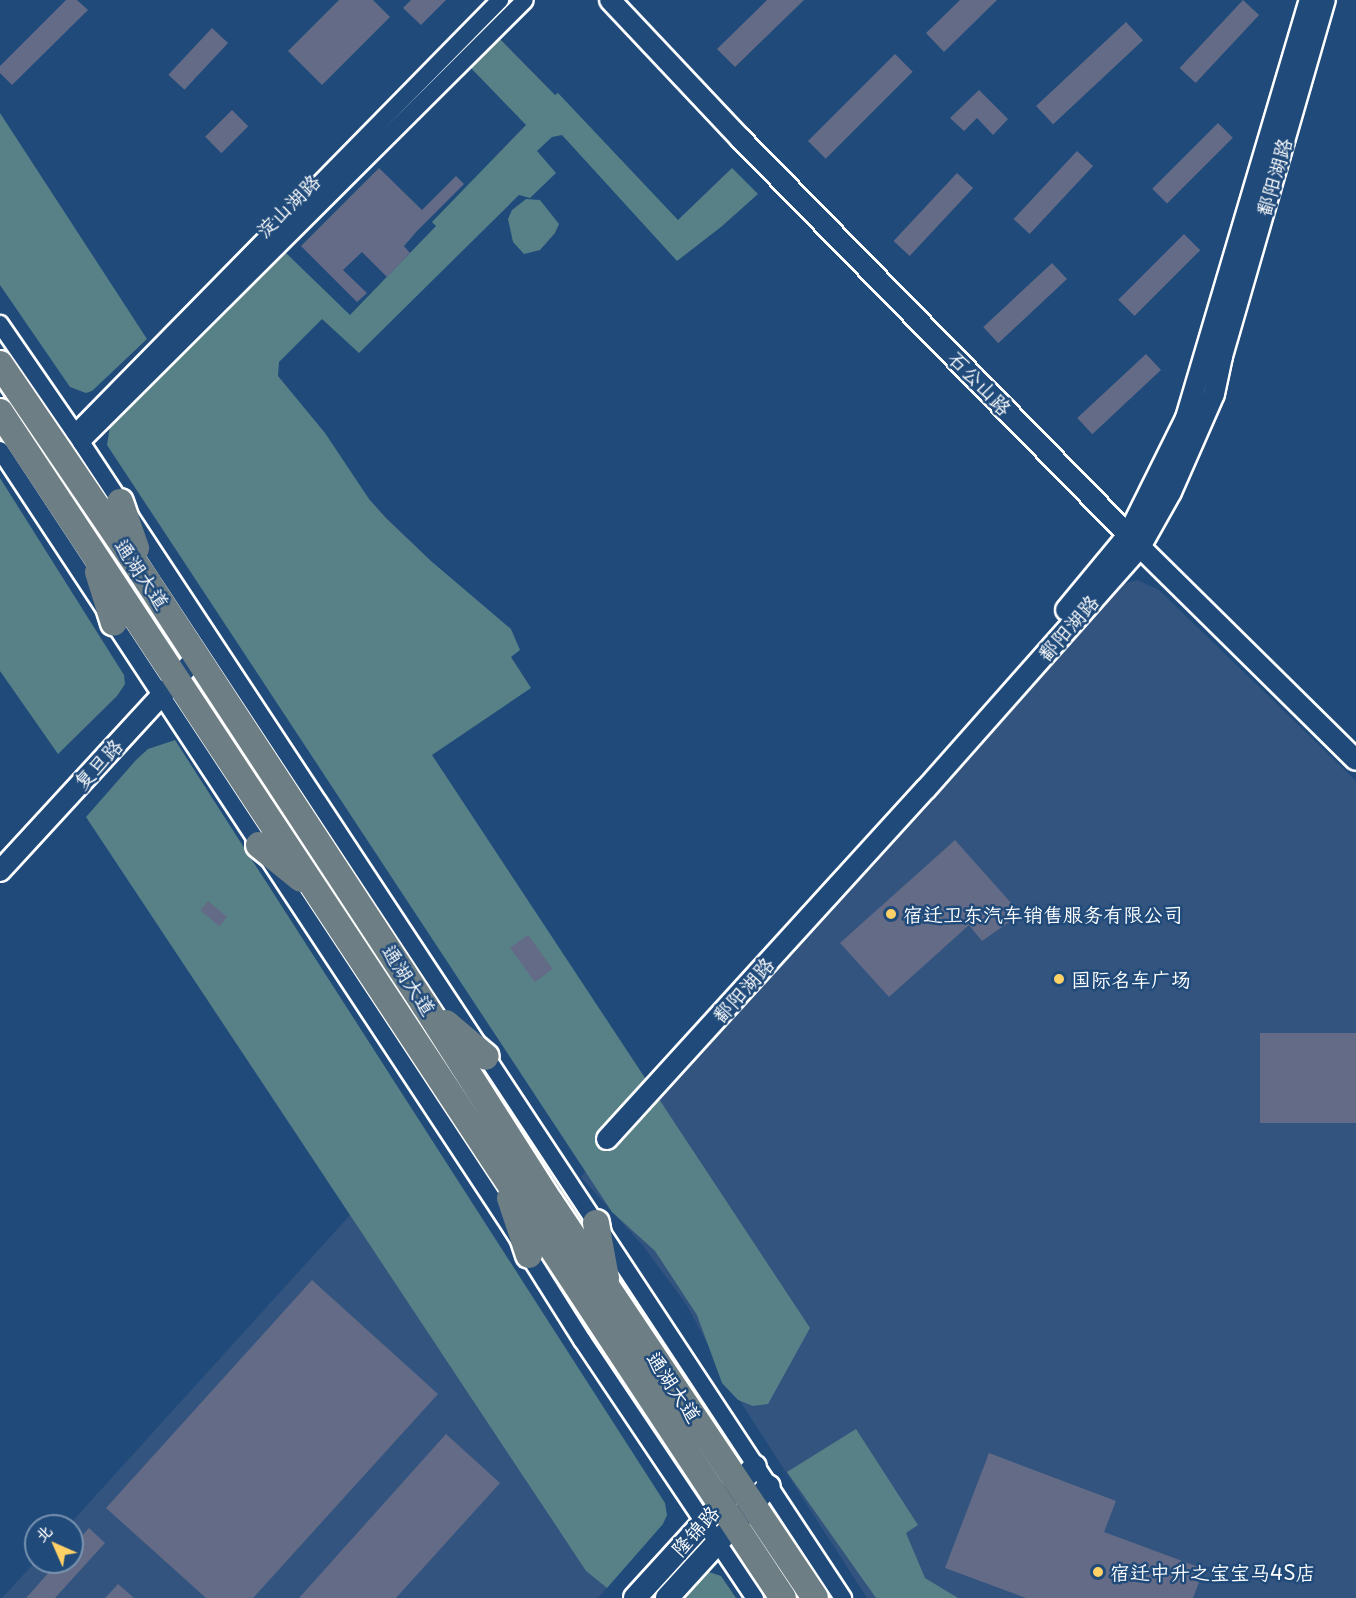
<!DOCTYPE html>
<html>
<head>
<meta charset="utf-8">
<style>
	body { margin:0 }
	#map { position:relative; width:1356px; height:1598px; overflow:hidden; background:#1f4a7a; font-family:"Playpen Sans","LXGW WenKai TC",sans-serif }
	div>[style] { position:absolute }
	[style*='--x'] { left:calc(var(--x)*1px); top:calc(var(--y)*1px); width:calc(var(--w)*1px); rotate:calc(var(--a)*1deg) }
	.built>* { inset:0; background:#33547e }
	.green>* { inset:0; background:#588087 }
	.building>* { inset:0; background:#636b87; transform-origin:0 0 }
	.roads { filter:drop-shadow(2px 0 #fff) drop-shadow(-2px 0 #fff) drop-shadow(0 2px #fff) drop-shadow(0 -2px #fff) }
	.minor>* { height:16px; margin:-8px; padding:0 8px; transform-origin:8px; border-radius:8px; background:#1f4a7a }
	.tertiary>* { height:20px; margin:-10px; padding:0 10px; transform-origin:10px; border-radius:10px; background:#1f4a7a }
	.secondary>* { height:22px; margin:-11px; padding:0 11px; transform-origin:11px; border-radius:11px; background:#1f4a7a }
	.primary>* { height:26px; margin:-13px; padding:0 13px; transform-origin:13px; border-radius:13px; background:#6d7e84 }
	.dots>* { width:16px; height:16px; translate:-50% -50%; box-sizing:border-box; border:3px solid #1f4a7a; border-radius:50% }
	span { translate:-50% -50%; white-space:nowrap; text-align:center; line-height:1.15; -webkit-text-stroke:5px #1f4a7a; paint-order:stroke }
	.street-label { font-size:20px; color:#fff }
	.poi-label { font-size:20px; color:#fff }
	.left { translate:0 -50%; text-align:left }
	.north { position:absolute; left:24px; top:1514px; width:60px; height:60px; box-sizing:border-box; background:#1f4a7a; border:2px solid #7992af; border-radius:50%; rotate:315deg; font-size:16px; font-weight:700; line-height:24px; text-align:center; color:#fff }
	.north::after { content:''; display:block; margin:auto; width:21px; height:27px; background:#ffd166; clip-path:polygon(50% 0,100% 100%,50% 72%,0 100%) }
</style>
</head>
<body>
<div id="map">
	<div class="built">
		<div style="clip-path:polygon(1137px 580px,1159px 590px,1356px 781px,1356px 1598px,867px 1598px,731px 1387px,686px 1304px,644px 1247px,581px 1177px,1124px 584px)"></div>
		<div style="clip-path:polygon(350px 1215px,586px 1571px,607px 1588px,598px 1598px,2px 1598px,36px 1561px,72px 1562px,72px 1526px,68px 1526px)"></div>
	</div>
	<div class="green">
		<div style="clip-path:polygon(499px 38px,555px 95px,558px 93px,678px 220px,732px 168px,758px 194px,721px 227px,677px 261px,562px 135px,552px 137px,537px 151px,556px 173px,530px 198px,519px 195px,359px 353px,322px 319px,279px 362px,278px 376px,325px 433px,369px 499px,386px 518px,431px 561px,511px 629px,520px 650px,511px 657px,531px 688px,432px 755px,810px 1328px,768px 1404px,753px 1406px,738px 1400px,722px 1383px,697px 1315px,655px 1251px,612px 1212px,107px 445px,110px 426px,286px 253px,350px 315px,436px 226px,432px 222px,526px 125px,470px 67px)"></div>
		<div style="clip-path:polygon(0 113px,147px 339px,92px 391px,86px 393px,70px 387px,0 285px)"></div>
		<div style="clip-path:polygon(526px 199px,540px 200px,559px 224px,555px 233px,540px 250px,524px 254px,513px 242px,508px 219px,512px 210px)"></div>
		<div style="clip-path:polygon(0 478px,124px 675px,125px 684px,117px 696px,58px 754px,0 671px)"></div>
		<div style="clip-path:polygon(175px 740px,665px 1503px,667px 1515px,663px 1524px,607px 1588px,586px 1571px,86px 817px,136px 760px,148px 749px)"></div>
		<div style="clip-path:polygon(856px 1429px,918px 1525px,906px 1533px,925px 1578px,958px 1598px,876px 1598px,787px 1472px)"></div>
		<div style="clip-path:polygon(709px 1572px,721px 1576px,736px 1598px,680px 1598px,699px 1577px)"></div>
	</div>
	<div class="building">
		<div style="clip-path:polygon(66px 0,77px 0,88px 10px,12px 85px,0 73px,0 66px)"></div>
		<div style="clip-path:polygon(339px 0,373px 0,390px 17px,322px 85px,288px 51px)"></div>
		<div style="clip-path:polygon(411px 0,446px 0,421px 25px,403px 8px)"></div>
		<div style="clip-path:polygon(767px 0,804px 0,735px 67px,717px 49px)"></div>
		<div style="clip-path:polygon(960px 0,997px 0,944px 52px,926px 33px)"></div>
		<div style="left:1243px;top:0;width:22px;height:93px;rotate:43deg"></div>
		<div style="left:1126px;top:22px;width:25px;height:123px;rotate:47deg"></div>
		<div style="left:212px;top:28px;width:22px;height:64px;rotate:43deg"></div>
		<div style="left:895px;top:54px;width:25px;height:123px;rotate:45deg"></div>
		<div style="clip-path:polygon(979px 90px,1008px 119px,993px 135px,977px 118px,964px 131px,950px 118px)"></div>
		<div style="left:232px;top:110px;width:23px;height:38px;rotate:45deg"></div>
		<div style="left:1218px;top:123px;width:21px;height:93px;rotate:45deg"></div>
		<div style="left:1077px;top:151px;width:22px;height:93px;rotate:43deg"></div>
		<div style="clip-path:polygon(379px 168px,422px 210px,456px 176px,464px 184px,417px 231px,404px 246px,410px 253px,387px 277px,362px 252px,343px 270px,367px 293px,357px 302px,301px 246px)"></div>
		<div style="left:957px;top:173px;width:22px;height:93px;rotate:43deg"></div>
		<div style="left:1184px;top:234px;width:23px;height:93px;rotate:45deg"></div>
		<div style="left:1052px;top:263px;width:22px;height:94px;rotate:47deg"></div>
		<div style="left:1146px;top:354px;width:22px;height:94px;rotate:47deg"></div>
		<div style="clip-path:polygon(955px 840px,1021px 914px,982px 941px,969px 925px,889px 997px,840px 943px)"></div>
		<div style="left:208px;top:901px;width:25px;height:12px;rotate:40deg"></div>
		<div style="left:528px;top:935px;width:42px;height:22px;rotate:54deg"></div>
		<div style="left:1356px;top:1033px;width:90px;height:96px;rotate:90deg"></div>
		<div style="clip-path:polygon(312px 1280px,438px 1394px,253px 1598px,206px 1598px,106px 1508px)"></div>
		<div style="clip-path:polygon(446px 1434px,500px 1483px,396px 1598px,299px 1598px)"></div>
		<div style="clip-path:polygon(989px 1453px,1116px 1501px,1104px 1532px,1204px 1569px,1193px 1598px,1026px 1598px,945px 1568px)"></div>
		<div style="clip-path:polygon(89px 1528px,105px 1543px,55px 1598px,26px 1598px,58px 1562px,72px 1562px,72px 1547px)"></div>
		<div style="clip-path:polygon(118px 1584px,134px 1598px,105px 1598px)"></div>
	</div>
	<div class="roads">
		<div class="minor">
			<div style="--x:0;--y:324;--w:143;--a:55.5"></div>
			<div style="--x:81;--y:442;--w:1385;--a:56.61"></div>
			<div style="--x:75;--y:433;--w:607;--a:-45.53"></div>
			<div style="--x:81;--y:442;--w:626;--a:-44.87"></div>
			<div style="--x:0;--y:450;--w:932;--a:56.68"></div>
			<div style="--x:512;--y:1229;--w:131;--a:57.8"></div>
			<div style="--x:582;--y:1340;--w:311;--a:56.2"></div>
		</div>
		<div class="tertiary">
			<div style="--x:610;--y:0;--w:190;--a:46.7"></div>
			<div style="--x:740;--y:138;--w:572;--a:45.64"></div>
			<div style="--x:1140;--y:547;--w:303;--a:44.6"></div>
			<div style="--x:1066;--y:610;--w:97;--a:-50.4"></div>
			<div style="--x:1128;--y:535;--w:131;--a:-63.6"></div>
			<div style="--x:1186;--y:418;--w:436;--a:-73.5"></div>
			<div style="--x:0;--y:871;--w:291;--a:-47.4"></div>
			<div style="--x:607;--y:1139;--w:474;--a:-47.7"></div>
			<div style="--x:926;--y:789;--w:323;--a:-48.5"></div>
			<div style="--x:1140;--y:547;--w:63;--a:-60.6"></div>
			<div style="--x:1171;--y:492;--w:107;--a:-66.3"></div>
			<div style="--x:1214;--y:394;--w:39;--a:-78"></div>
			<div style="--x:1222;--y:356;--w:371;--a:-73.9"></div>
		</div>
		<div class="secondary">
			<div style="--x:635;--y:1598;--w:178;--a:-47.7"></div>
			<div style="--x:667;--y:1598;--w:151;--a:-47.7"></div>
		</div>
		<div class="primary">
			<div style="--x:0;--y:364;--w:263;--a:55.8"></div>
			<div style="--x:148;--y:582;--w:506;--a:56.84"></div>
			<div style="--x:425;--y:1006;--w:232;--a:57.5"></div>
			<div style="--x:550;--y:1202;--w:476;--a:56.2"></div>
			<div style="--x:0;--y:412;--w:1421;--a:56.57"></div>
			<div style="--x:120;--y:502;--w:49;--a:70.8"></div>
			<div style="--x:98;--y:572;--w:53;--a:72.6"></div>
			<div style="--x:259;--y:845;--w:54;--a:39"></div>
			<div style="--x:446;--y:1023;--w:52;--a:40.4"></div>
			<div style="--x:510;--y:1198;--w:60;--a:71.6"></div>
			<div style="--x:596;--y:1223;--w:56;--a:79.7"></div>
		</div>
	</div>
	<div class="dots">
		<div style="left:891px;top:914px;background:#ffd166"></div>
		<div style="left:1059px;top:979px;background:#ffd166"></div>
		<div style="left:1098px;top:1572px;background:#ffd166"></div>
	</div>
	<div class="street-label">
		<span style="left:1274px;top:177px;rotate:-74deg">鄱阳湖路</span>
		<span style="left:288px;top:206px;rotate:-45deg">淀山湖路</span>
		<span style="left:980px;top:383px;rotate:46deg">石公山路</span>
		<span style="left:142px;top:574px;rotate:56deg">通湖大道</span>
		<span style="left:1068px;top:628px;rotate:-49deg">鄱阳湖路</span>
		<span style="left:98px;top:764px;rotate:-47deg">复旦路</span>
		<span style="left:409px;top:980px;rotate:57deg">通湖大道</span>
		<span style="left:743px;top:990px;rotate:-48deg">鄱阳湖路</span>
		<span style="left:674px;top:1387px;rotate:56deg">通湖大道</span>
		<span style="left:695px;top:1531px;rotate:-48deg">隆锦路</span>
	</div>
	<div class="poi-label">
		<span class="left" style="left:903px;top:914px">宿迁卫东汽车销售服务有限公司</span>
		<span class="left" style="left:1071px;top:979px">国际名车广场</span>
		<span class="left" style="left:1110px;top:1572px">宿迁中升之宝宝马4S店</span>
	</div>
	<div class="north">北</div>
</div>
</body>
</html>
